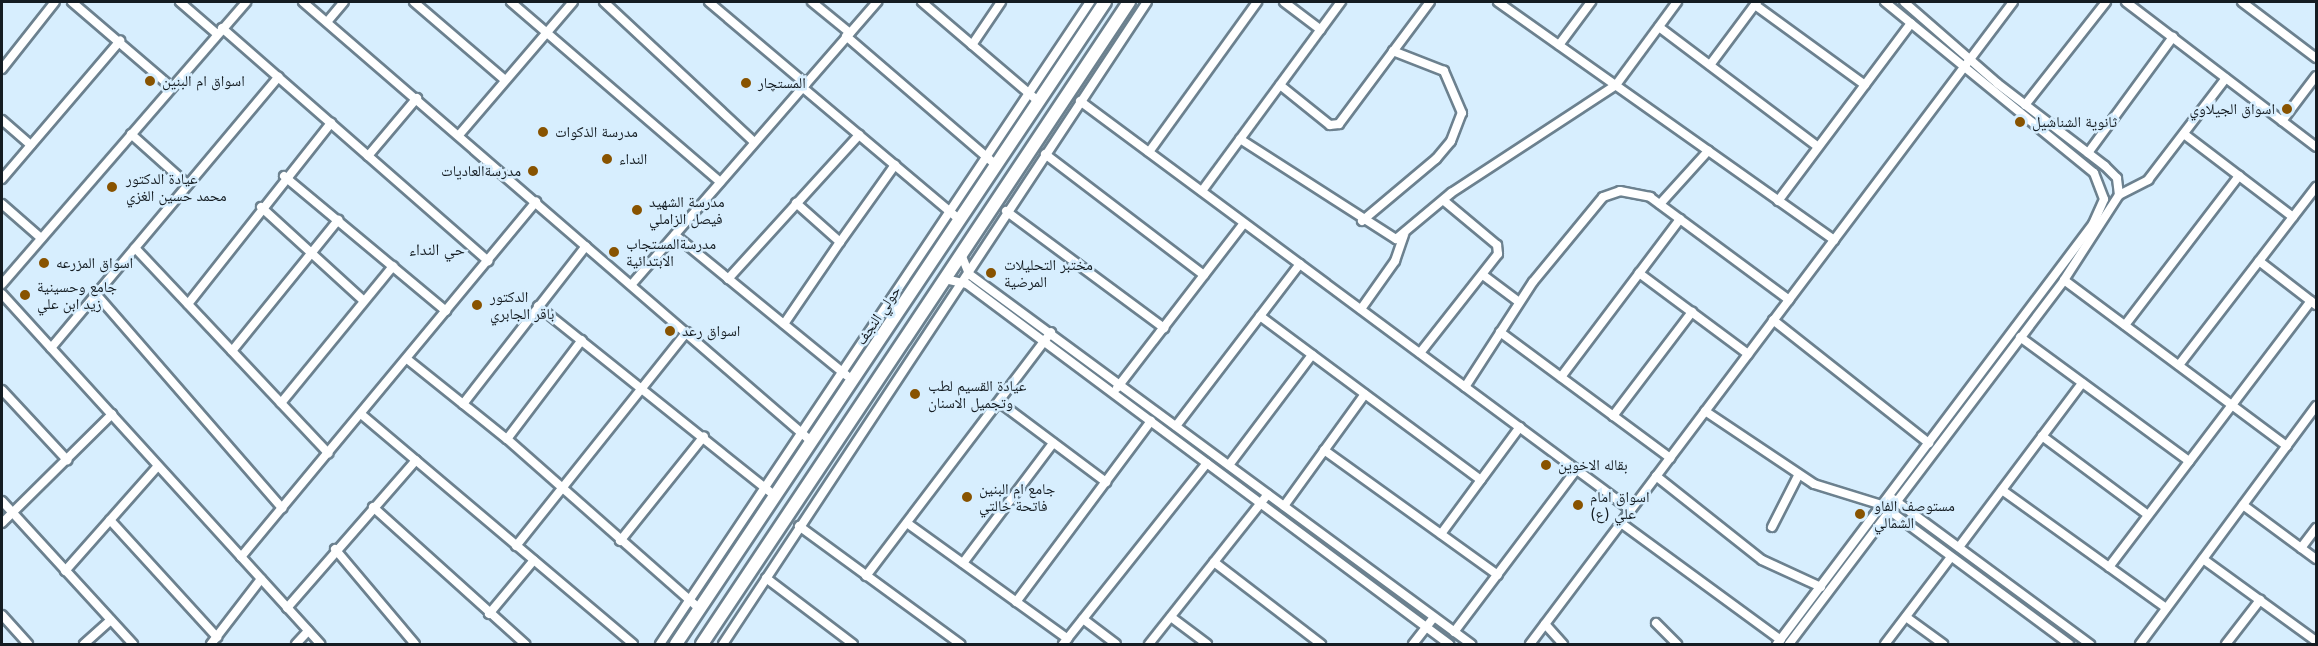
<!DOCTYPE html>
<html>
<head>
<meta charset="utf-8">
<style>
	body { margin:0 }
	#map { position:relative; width:2318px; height:646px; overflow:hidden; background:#d7eefe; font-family:Inter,"Noto Naskh Arabic",sans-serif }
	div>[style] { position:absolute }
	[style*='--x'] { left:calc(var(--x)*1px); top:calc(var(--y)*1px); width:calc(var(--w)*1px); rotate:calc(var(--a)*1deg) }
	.roads { filter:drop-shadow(2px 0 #6c818f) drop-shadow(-2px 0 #6c818f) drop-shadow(0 2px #6c818f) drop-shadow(0 -2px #6c818f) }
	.minor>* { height:8px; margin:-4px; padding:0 4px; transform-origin:4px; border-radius:4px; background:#fff }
	.primary>* { height:12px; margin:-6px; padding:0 6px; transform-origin:6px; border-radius:6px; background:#fff }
	.dots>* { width:16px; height:16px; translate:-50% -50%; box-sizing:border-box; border:3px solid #d7eefe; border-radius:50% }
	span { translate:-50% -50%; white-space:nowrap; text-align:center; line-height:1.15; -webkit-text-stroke:5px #d7eefe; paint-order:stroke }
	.poi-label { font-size:15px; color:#141c22 }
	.left { translate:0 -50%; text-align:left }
	.right { translate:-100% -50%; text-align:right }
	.street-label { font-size:15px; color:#141c22 }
	.neighbourhood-label { font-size:16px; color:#141c22 }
	.frame { position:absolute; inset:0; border:3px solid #141c22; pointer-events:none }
</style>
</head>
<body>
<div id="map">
	<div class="roads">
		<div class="minor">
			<div style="--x:72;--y:2;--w:130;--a:40.6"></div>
			<div style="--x:180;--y:2;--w:49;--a:40.9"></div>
			<div style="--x:303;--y:2;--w:673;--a:40.84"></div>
			<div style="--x:414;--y:2;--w:120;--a:40.6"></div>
			<div style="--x:511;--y:2;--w:276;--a:40.7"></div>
			<div style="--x:604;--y:2;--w:205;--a:43"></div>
			<div style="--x:709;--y:2;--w:127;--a:40.2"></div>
			<div style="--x:812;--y:2;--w:49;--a:39.2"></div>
			<div style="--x:922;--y:2;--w:153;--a:40.5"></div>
			<div style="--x:1284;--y:2;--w:46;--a:37.1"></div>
			<div style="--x:1498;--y:2;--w:412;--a:35.3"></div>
			<div style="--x:2126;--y:2;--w:239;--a:37.3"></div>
			<div style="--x:2242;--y:2;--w:93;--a:37.1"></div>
			<div style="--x:1755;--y:5;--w:136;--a:36"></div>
			<div style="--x:327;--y:22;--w:26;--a:-50"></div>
			<div style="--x:1659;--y:27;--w:199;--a:37"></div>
			<div style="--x:222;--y:28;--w:354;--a:41.2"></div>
			<div style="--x:846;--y:36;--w:198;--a:40.7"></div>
			<div style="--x:972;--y:45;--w:52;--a:-56"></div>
			<div style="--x:1559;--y:45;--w:54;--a:-53.3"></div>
			<div style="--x:1710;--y:65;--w:79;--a:-53.3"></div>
			<div style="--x:2;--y:69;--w:85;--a:-51.7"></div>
			<div style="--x:1280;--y:85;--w:64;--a:38.7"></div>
			<div style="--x:1330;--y:125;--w:9;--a:-6"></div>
			<div style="--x:1339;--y:124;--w:152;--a:-53.3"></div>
			<div style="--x:802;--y:87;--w:207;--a:40.1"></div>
			<div style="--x:1080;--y:101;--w:686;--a:36.59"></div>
			<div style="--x:2025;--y:105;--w:131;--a:-51.8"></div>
			<div style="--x:2;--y:120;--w:38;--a:41"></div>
			<div style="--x:2282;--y:121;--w:56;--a:-52.9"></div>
			<div style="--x:131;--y:134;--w:76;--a:41.8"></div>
			<div style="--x:2184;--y:134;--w:137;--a:37.3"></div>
			<div style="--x:459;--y:135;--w:175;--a:-49.4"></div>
			<div style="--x:1240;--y:139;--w:185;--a:32.7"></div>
			<div style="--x:1396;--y:239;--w:72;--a:-39.9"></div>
			<div style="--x:1451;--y:193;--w:197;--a:-33.2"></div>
			<div style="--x:1616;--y:85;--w:103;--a:-53.7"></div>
			<div style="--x:1149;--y:152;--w:185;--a:-54.2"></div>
			<div style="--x:2088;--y:153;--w:144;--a:-53.8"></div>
			<div style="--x:1045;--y:154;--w:200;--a:37.3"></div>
			<div style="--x:368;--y:156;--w:76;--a:-49.8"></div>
			<div style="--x:284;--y:176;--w:211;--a:39.8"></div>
			<div style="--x:2;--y:179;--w:182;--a:-49.5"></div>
			<div style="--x:1202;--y:191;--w:235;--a:-53.7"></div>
			<div style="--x:2119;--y:195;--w:33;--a:-27"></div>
			<div style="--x:2148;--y:180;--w:128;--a:-52.6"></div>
			<div style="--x:1778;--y:201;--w:222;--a:-53.2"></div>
			<div style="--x:2;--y:204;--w:52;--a:41.1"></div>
			<div style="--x:1660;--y:204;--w:72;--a:-47.8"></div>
			<div style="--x:261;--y:207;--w:139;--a:42.4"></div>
			<div style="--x:1006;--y:211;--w:197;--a:36.5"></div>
			<div style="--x:1362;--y:221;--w:97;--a:-40"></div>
			<div style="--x:1436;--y:159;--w:23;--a:-50"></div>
			<div style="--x:1451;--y:141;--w:30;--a:-69"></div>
			<div style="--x:1462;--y:113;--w:46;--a:-113.2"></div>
			<div style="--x:1444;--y:71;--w:55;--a:-158.6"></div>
			<div style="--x:675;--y:235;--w:222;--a:39.3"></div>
			<div style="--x:840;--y:242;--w:95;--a:-54.5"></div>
			<div style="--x:135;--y:248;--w:282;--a:46.7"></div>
			<div style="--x:961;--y:254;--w:22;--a:68"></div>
			<div style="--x:969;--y:274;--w:624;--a:36.39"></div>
			<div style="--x:2259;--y:261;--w:72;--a:37.7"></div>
			<div style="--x:1639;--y:273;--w:136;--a:36.6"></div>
			<div style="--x:1483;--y:275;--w:45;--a:36.9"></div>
			<div style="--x:728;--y:279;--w:195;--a:-47.7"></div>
			<div style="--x:945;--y:279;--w:23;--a:13"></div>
			<div style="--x:967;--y:284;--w:602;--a:36.76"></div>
			<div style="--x:2064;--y:280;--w:278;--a:36.7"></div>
			<div style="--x:2;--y:284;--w:373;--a:-49.1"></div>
			<div style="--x:632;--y:284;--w:374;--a:-49"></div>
			<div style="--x:2;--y:294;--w:473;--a:47.7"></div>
			<div style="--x:96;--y:294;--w:284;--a:49"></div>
			<div style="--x:188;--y:304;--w:231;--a:-51.7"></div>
			<div style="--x:538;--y:306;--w:305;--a:38.7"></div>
			<div style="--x:1361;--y:309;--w:59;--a:-54.7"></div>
			<div style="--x:1395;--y:261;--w:28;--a:-71"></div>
			<div style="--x:1260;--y:316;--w:275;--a:36.6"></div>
			<div style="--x:1773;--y:320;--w:199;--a:38.3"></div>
			<div style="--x:784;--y:324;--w:99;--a:-55.7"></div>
			<div style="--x:840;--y:242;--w:59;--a:-138.4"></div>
			<div style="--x:2125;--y:325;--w:188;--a:-52.6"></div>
			<div style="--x:1500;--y:332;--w:212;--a:36.5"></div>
			<div style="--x:2020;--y:337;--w:210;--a:36.3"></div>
			<div style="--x:51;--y:348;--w:354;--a:-50"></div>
			<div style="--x:232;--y:351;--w:169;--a:-51"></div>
			<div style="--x:1420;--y:353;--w:126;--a:-51.8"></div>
			<div style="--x:1498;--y:254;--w:9;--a:-96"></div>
			<div style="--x:1497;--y:245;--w:70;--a:-140.2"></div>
			<div style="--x:407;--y:359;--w:128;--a:38.7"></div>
			<div style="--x:507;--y:439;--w:256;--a:41.4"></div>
			<div style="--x:2179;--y:365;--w:225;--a:-52.4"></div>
			<div style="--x:1561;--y:377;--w:198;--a:-53"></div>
			<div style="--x:1465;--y:387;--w:125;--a:-57.1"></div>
			<div style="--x:1533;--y:282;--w:110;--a:-50.5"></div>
			<div style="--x:1603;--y:197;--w:18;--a:-19"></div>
			<div style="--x:1620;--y:191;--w:31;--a:11"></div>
			<div style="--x:1650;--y:197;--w:173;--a:36.5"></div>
			<div style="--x:1117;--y:388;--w:208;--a:-52.4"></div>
			<div style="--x:2;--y:390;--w:96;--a:47.1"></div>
			<div style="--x:999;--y:402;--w:134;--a:36.8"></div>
			<div style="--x:281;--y:403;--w:177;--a:-50.7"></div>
			<div style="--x:463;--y:404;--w:200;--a:-52.1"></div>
			<div style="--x:1705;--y:411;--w:131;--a:33.8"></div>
			<div style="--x:1814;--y:484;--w:71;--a:17.2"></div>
			<div style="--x:1882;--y:505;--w:233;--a:36.6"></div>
			<div style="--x:361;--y:414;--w:356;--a:40.2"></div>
			<div style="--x:1613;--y:416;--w:131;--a:-52.8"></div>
			<div style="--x:1176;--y:426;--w:204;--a:-52.6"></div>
			<div style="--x:2042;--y:436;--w:132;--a:36.7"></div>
			<div style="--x:507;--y:439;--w:124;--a:-52.9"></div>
			<div style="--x:1324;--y:450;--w:214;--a:35.7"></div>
			<div style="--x:1229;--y:465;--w:138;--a:-53"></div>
			<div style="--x:1656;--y:476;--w:135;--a:38.4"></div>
			<div style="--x:1762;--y:560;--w:65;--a:24.6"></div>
			<div style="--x:2002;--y:490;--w:202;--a:35.7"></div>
			<div style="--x:1893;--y:499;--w:245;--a:36.4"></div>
			<div style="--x:2;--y:501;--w:194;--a:47.5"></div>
			<div style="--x:2243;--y:505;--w:91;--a:36.5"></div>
			<div style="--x:1284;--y:506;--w:138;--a:-54.1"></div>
			<div style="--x:373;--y:507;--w:205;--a:42"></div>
			<div style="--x:110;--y:520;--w:159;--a:47.6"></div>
			<div style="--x:2;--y:523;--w:155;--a:-44.7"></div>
			<div style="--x:907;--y:523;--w:198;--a:35.8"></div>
			<div style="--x:1621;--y:523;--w:198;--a:36.2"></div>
			<div style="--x:799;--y:526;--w:200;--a:36.2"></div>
			<div style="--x:1772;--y:527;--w:59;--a:-63"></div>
			<div style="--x:1441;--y:534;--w:133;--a:-53.6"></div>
			<div style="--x:620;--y:541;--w:134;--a:-51.3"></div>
			<div style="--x:516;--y:546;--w:274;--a:-51.4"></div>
			<div style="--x:1959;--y:547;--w:205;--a:-53.1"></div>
			<div style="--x:2301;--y:548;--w:25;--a:-53"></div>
			<div style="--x:335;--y:549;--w:124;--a:49.9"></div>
			<div style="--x:241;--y:557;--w:462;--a:-50.3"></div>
			<div style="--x:2203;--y:559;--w:140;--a:36"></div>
			<div style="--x:1214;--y:562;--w:135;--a:37.5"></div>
			<div style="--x:963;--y:563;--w:150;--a:-53.1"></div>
			<div style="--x:2109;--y:567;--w:334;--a:-52.8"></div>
			<div style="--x:65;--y:571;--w:140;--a:-48.5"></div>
			<div style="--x:866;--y:576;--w:306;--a:-52.8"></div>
			<div style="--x:766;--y:578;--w:109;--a:37.2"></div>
			<div style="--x:1016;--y:602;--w:226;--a:-53.3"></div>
			<div style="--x:287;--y:608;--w:196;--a:-48.9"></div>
			<div style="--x:489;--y:614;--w:70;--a:-50.2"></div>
			<div style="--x:2;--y:615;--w:39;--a:48"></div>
			<div style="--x:1171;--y:617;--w:45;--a:36.9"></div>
			<div style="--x:1906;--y:617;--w:46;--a:36.1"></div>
			<div style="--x:1083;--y:619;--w:41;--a:37.1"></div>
			<div style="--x:1656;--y:623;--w:30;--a:45"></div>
			<div style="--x:1545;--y:624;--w:27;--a:48"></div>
			<div style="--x:1454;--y:632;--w:204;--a:-53"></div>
			<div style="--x:84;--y:644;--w:36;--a:-42"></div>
			<div style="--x:211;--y:644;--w:82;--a:-52.4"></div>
			<div style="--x:296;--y:644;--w:18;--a:-47"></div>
			<div style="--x:660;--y:644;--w:773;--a:-56.19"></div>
			<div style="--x:723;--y:644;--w:769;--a:-56.56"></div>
			<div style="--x:1063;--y:644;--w:231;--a:-51.5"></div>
			<div style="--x:1149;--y:644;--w:191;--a:-51.6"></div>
			<div style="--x:1413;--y:644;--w:34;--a:-52"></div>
			<div style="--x:1530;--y:644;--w:803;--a:-53.04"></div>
			<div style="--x:1777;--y:644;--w:526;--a:-53.04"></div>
			<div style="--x:2093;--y:224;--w:27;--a:-66"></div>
			<div style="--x:2104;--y:199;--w:28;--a:-111"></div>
			<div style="--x:2094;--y:173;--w:270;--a:-140.7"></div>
			<div style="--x:1789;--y:644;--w:456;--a:-52.9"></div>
			<div style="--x:2064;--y:280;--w:101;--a:-57.1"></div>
			<div style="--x:2119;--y:195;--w:17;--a:-97"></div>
			<div style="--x:2117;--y:178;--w:17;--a:-135"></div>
			<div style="--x:2105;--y:166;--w:136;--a:-142.5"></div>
			<div style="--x:1997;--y:83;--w:123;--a:-138.9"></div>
			<div style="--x:1885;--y:644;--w:109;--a:-52.8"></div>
			<div style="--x:2140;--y:644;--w:296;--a:-53.5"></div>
			<div style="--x:2226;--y:644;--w:56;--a:-52.3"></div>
		</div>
		<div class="primary">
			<div style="--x:676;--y:644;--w:772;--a:-56.25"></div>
			<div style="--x:702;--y:644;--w:771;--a:-56.37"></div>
		</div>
	</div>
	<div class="dots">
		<div style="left:150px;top:81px;background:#885300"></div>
		<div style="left:746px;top:83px;background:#885300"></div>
		<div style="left:2287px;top:109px;background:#885300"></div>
		<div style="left:2020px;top:122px;background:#885300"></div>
		<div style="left:543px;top:132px;background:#885300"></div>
		<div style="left:607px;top:159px;background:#885300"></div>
		<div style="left:533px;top:171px;background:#885300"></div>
		<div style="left:112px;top:187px;background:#885300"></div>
		<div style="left:637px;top:210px;background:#885300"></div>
		<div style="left:614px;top:252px;background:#885300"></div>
		<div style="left:44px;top:263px;background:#885300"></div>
		<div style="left:991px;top:273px;background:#885300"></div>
		<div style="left:25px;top:295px;background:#885300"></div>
		<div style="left:477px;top:305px;background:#885300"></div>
		<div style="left:670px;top:331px;background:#885300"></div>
		<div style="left:915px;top:394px;background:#885300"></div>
		<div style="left:1546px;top:465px;background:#885300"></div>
		<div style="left:967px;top:497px;background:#885300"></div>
		<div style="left:1578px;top:505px;background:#885300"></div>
		<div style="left:1860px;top:514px;background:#885300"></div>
	</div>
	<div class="poi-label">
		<span class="left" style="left:162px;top:81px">اسواق ام البنين</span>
		<span class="left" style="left:758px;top:83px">المستچار</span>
		<span class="right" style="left:2275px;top:109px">اسواق الجيلاوي</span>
		<span class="left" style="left:2032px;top:122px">ثانوية الشناشيل</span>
		<span class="left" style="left:555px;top:132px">مدرسة الذكوات</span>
		<span class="left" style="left:619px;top:159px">النداء</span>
		<span class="right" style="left:521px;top:171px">مدرسةالعاديات</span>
		<span class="left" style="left:126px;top:187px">عيادة الدكتور<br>محمد حسين الغزي</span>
		<span class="left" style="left:649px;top:210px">مدرسة الشهيد<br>فيصل الزاملي</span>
		<span class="left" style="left:626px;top:252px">مدرسةالمستجاب<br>الابتدائية</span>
		<span class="left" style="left:56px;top:263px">اسواق المزرعه</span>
		<span class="left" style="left:1004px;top:273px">مختبر التحليلات<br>المرضية</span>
		<span class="left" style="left:37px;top:295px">جامع وحسينية<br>زيد ابن علي</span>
		<span class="left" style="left:490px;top:305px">الدكتور<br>باقر الجابري</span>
		<span class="left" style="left:682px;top:331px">اسواق رعد</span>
		<span class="left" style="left:928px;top:394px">عيادة القسيم لطب<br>وتجميل الاسنان</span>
		<span class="left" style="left:1558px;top:465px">بقاله الاخوين</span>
		<span class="left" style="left:979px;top:497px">جامع ام البنين<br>فاتحة خالتي</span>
		<span class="left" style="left:1590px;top:505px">اسواق امام<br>علي (ع)</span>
		<span class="left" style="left:1874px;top:514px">مستوصف الفاو<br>الشمالي</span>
	</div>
	<div class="street-label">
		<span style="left:878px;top:315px;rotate:-56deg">حولي النجف</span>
	</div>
	<div class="neighbourhood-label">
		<span style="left:437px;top:249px">حي النداء</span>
	</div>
	<div class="frame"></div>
</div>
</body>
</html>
